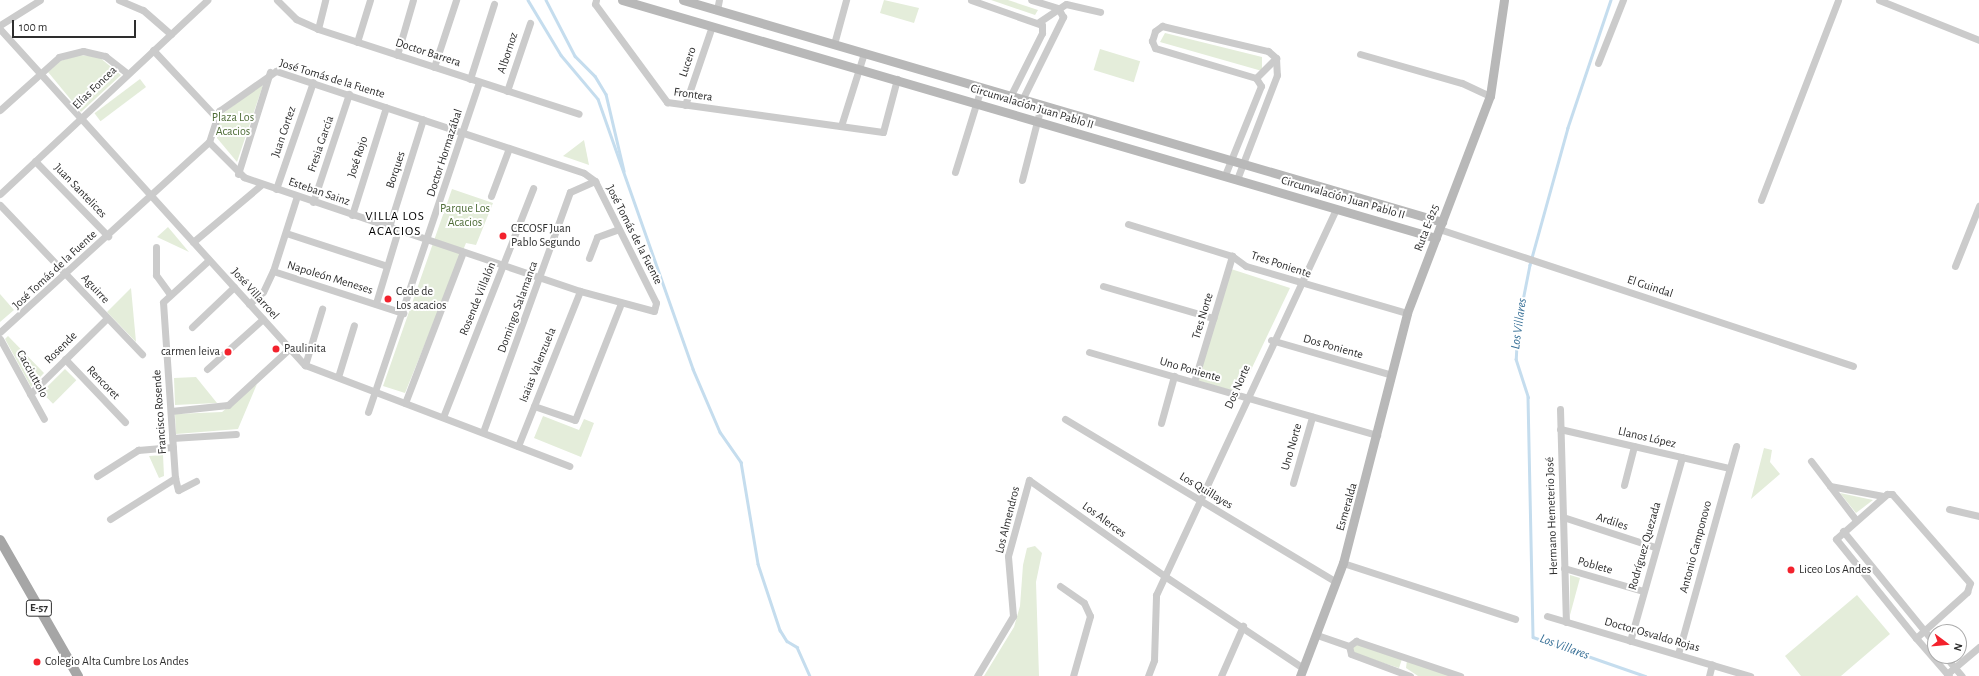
<!DOCTYPE html>
<html>
<head>
<meta charset="utf-8">
<style>
	body { margin:0 }
	#map { position:relative; width:1979px; height:676px; overflow:hidden; background:#fff; font-family:"Alegreya Sans",sans-serif }
	div>[style] { position:absolute }
	[style*='--x'] { left:calc(var(--x)*1px); top:calc(var(--y)*1px); width:calc(var(--w)*1px); rotate:calc(var(--a)*1deg) }
	.green>* { inset:0; background:#e4edda; transform-origin:0 0 }
	.stream>* { height:2.5px; margin:-1.25px; padding:0 1.25px; transform-origin:1.25px; border-radius:1.25px; background:#c5ddee }
	.street>* { height:7px; margin:-3.5px; padding:0 3.5px; transform-origin:3.5px; border-radius:3.5px; background:#cbcbcb }
	.secondary>* { height:9px; margin:-4.5px; padding:0 4.5px; transform-origin:4.5px; border-radius:4.5px; background:#b8b8b8 }
	.primary>* { height:10px; margin:-5px; padding:0 5px; transform-origin:5px; border-radius:5px; background:#a6a6a6 }
	.dots>* { width:11px; height:11px; translate:-50% -50%; box-sizing:border-box; border:2px solid #fff; border-radius:50% }
	span { translate:-50% -50%; white-space:nowrap; text-align:center; line-height:1.15; -webkit-text-stroke:4px #fff; paint-order:stroke }
	.shield-label span { padding:1px 3px; background:#fff; border:1px solid; border-radius:3px; -webkit-text-stroke-width:0 }
	.shield-label { font-size:11px; color:#2e2e2e; font-weight:700 }
	.street-label { font-size:12px; color:#2e2e2e }
	.park-label { font-size:12px; color:#4f6d38 }
	.poi-label { font-size:12px; color:#2e2e2e }
	.left { translate:0 -50%; text-align:left }
	.right { translate:-100% -50%; text-align:right }
	.neighbourhood-label { font-size:13px; color:#000; letter-spacing:1px }
	.water-label { font-size:13px; color:#366f96; font-style:italic }
	.north { position:absolute; left:1927px; top:624px; width:40px; height:40px; box-sizing:border-box; background:#fff; border:1px solid #ababab; border-radius:50%; rotate:106deg; font-size:11px; font-weight:700; line-height:16px; text-align:center; color:#2e2e2e }
	.north::after { content:''; display:block; margin:auto; width:14px; height:18px; background:#f3222d; clip-path:polygon(50% 0,100% 100%,50% 72%,0 100%) }
	.scale { position:absolute; left:12px; top:20px; width:124px; height:18px; box-sizing:border-box; border:2px solid #2e2e2e; border-top:0; padding-left:5px; font-size:12px; line-height:14px; white-space:nowrap; color:#2e2e2e; -webkit-text-stroke:3px #fff; paint-order:stroke }
</style>
</head>
<body>
<div id="map">
	<div class="green">
		<div style="clip-path:polygon(884px 0,919px 8px,914px 23px,880px 13px)"></div>
		<div style="clip-path:polygon(991px 0,1008px 0,1038px 10px,1035px 15px)"></div>
		<div style="clip-path:polygon(1165px 33px,1262px 57px,1262px 71px,1160px 42px)"></div>
		<div style="left:1100px;top:49px;width:42px;height:22px;rotate:17deg"></div>
		<div style="clip-path:polygon(80px 55px,99px 57px,121px 75px,81px 112px,48px 72px,60px 61px)"></div>
		<div style="left:140px;top:79px;width:10px;height:57px;rotate:53deg"></div>
		<div style="clip-path:polygon(264px 82px,237px 162px,217px 138px,217px 118px)"></div>
		<div style="clip-path:polygon(584px 140px,589px 165px,563px 156px)"></div>
		<div style="clip-path:polygon(452px 189px,493px 203px,476px 245px,466px 243px,405px 393px,383px 386px)"></div>
		<div style="clip-path:polygon(168px 227px,189px 252px,157px 237px)"></div>
		<div style="clip-path:polygon(1231px 269px,1290px 288px,1240px 393px,1196px 380px)"></div>
		<div style="clip-path:polygon(131px 288px,136px 342px,107px 312px)"></div>
		<div style="clip-path:polygon(0 294px,14px 310px,0 322px)"></div>
		<div style="clip-path:polygon(8px 336px,44px 373px,31px 387px,5px 339px)"></div>
		<div style="left:65px;top:369px;width:16px;height:33px;rotate:45deg"></div>
		<div style="clip-path:polygon(196px 377px,217px 403px,175px 405px,174px 378px)"></div>
		<div style="clip-path:polygon(257px 384px,238px 429px,176px 434px,175px 414px,222px 412px)"></div>
		<div style="clip-path:polygon(543px 416px,579px 430px,584px 419px,594px 423px,581px 457px,534px 438px)"></div>
		<div style="clip-path:polygon(1764px 448px,1772px 450px,1770px 462px,1780px 474px,1751px 499px)"></div>
		<div style="clip-path:polygon(163px 455px,164px 476px,159px 478px,149px 456px)"></div>
		<div style="clip-path:polygon(1840px 493px,1873px 500px,1856px 513px)"></div>
		<div style="clip-path:polygon(1035px 546px,1042px 553px,1036px 582px,1039px 676px,984px 676px,1014px 627px,1020px 606px,1023px 565px,1027px 548px)"></div>
		<div style="clip-path:polygon(1570px 575px,1580px 578px,1570px 615px)"></div>
		<div style="clip-path:polygon(1857px 595px,1890px 634px,1841px 676px,1801px 676px,1785px 656px)"></div>
		<div style="clip-path:polygon(1357px 642px,1403px 656px,1399px 668px,1352px 653px,1351px 646px)"></div>
		<div style="clip-path:polygon(1407px 660px,1453px 676px,1418px 676px,1406px 668px)"></div>
	</div>
	<div class="stream">
		<div style="--x:528;--y:0;--w:64;--a:59"></div>
		<div style="--x:561;--y:55;--w:57;--a:49.9"></div>
		<div style="--x:598;--y:99;--w:286;--a:70.6"></div>
		<div style="--x:693;--y:369;--w:69;--a:66.8"></div>
		<div style="--x:720;--y:432;--w:37;--a:55"></div>
		<div style="--x:741;--y:462;--w:103;--a:80.5"></div>
		<div style="--x:758;--y:564;--w:70;--a:71.6"></div>
		<div style="--x:780;--y:630;--w:13;--a:58"></div>
		<div style="--x:787;--y:641;--w:12;--a:31"></div>
		<div style="--x:797;--y:647;--w:32;--a:66"></div>
		<div style="--x:546;--y:0;--w:63;--a:62.6"></div>
		<div style="--x:575;--y:56;--w:28;--a:45"></div>
		<div style="--x:595;--y:76;--w:21;--a:59"></div>
		<div style="--x:606;--y:94;--w:79;--a:76.8"></div>
		<div style="--x:1611;--y:0;--w:135;--a:108.6"></div>
		<div style="--x:1568;--y:128;--w:142;--a:105.5"></div>
		<div style="--x:1530;--y:265;--w:62;--a:101.1"></div>
		<div style="--x:1518;--y:326;--w:33;--a:93"></div>
		<div style="--x:1516;--y:359;--w:40;--a:72"></div>
		<div style="--x:1528;--y:397;--w:240;--a:88.8"></div>
		<div style="--x:1533;--y:637;--w:119;--a:19.2"></div>
	</div>
	<div class="street">
		<div style="--x:119;--y:0;--w:26;--a:23"></div>
		<div style="--x:143;--y:10;--w:37;--a:41"></div>
		<div style="--x:277;--y:0;--w:27;--a:45"></div>
		<div style="--x:296;--y:19;--w:24;--a:24"></div>
		<div style="--x:318;--y:29;--w:274;--a:18"></div>
		<div style="--x:596;--y:0;--w:4;--a:104"></div>
		<div style="--x:595;--y:4;--w:122;--a:53.7"></div>
		<div style="--x:667;--y:102;--w:218;--a:7.9"></div>
		<div style="--x:883;--y:132;--w:55;--a:-75.2"></div>
		<div style="--x:971;--y:0;--w:75;--a:19.4"></div>
		<div style="--x:1042;--y:25;--w:8;--a:90"></div>
		<div style="--x:1042;--y:33;--w:72;--a:116.6"></div>
		<div style="--x:1879;--y:0;--w:108;--a:21.8"></div>
		<div style="--x:717;--y:10;--w:10;--a:-79"></div>
		<div style="--x:1039;--y:22;--w:32;--a:-34"></div>
		<div style="--x:1066;--y:4;--w:35;--a:13"></div>
		<div style="--x:0;--y:25;--w:47;--a:-32"></div>
		<div style="--x:0;--y:29;--w:454;--a:47.8"></div>
		<div style="--x:305;--y:365;--w:283;--a:20.9"></div>
		<div style="--x:318;--y:29;--w:30;--a:-76"></div>
		<div style="--x:357;--y:42;--w:44;--a:-72.8"></div>
		<div style="--x:834;--y:44;--w:46;--a:-74.7"></div>
		<div style="--x:153;--y:50;--w:91;--a:46.8"></div>
		<div style="--x:1360;--y:54;--w:106;--a:15.9"></div>
		<div style="--x:1462;--y:83;--w:31;--a:25"></div>
		<div style="--x:397;--y:55;--w:57;--a:-73.8"></div>
		<div style="--x:1598;--y:63;--w:68;--a:-68.4"></div>
		<div style="--x:434;--y:67;--w:71;--a:-71.8"></div>
		<div style="--x:1256;--y:78;--w:28;--a:-45"></div>
		<div style="--x:470;--y:79;--w:79;--a:-72.3"></div>
		<div style="--x:507;--y:91;--w:72;--a:-71.3"></div>
		<div style="--x:1022;--y:100;--w:93;--a:-63.7"></div>
		<div style="--x:1063;--y:17;--w:10;--a:-119"></div>
		<div style="--x:1058;--y:8;--w:28;--a:-163"></div>
		<div style="--x:685;--y:105;--w:83;--a:-71.1"></div>
		<div style="--x:0;--y:110;--w:79;--a:-41.9"></div>
		<div style="--x:59;--y:57;--w:25;--a:-14"></div>
		<div style="--x:83;--y:51;--w:23;--a:13"></div>
		<div style="--x:105;--y:56;--w:28;--a:38"></div>
		<div style="--x:841;--y:126;--w:77;--a:-72.5"></div>
		<div style="--x:35;--y:161;--w:105;--a:45.8"></div>
		<div style="--x:955;--y:172;--w:88;--a:-72.8"></div>
		<div style="--x:238;--y:174;--w:107;--a:-72.6"></div>
		<div style="--x:1225;--y:175;--w:96;--a:-68"></div>
		<div style="--x:1261;--y:86;--w:9;--a:-122"></div>
		<div style="--x:1256;--y:78;--w:105;--a:-163.5"></div>
		<div style="--x:1155;--y:48;--w:8;--a:-113"></div>
		<div style="--x:1152;--y:41;--w:10;--a:-73"></div>
		<div style="--x:1155;--y:31;--w:9;--a:-36"></div>
		<div style="--x:1162;--y:26;--w:109;--a:13.3"></div>
		<div style="--x:1268;--y:51;--w:11;--a:41"></div>
		<div style="--x:1276;--y:58;--w:17;--a:87"></div>
		<div style="--x:1277;--y:75;--w:111;--a:111"></div>
		<div style="--x:1022;--y:180;--w:76;--a:-75.6"></div>
		<div style="--x:276;--y:189;--w:113;--a:-70.9"></div>
		<div style="--x:0;--y:194;--w:284;--a:-43.1"></div>
		<div style="--x:491;--y:196;--w:51;--a:-69.4"></div>
		<div style="--x:1761;--y:200;--w:214;--a:-68.9"></div>
		<div style="--x:313;--y:202;--w:114;--a:-71.6"></div>
		<div style="--x:0;--y:205;--w:206;--a:46.4"></div>
		<div style="--x:352;--y:215;--w:113;--a:-72.5"></div>
		<div style="--x:1128;--y:224;--w:109;--a:17.1"></div>
		<div style="--x:1232;--y:256;--w:17;--a:36"></div>
		<div style="--x:1246;--y:266;--w:168;--a:16.3"></div>
		<div style="--x:389;--y:227;--w:113;--a:-72.5"></div>
		<div style="--x:1439;--y:229;--w:436;--a:18.3"></div>
		<div style="--x:286;--y:233;--w:106;--a:18.1"></div>
		<div style="--x:193;--y:242;--w:90;--a:-40"></div>
		<div style="--x:156;--y:247;--w:28;--a:90"></div>
		<div style="--x:156;--y:275;--w:24;--a:54"></div>
		<div style="--x:589;--y:258;--w:22;--a:-69"></div>
		<div style="--x:597;--y:237;--w:23;--a:-20"></div>
		<div style="--x:1955;--y:266;--w:65;--a:-68.2"></div>
		<div style="--x:273;--y:271;--w:137;--a:17.9"></div>
		<div style="--x:1103;--y:286;--w:115;--a:16.2"></div>
		<div style="--x:376;--y:303;--w:76;--a:-73.2"></div>
		<div style="--x:249;--y:304;--w:18;--a:-41"></div>
		<div style="--x:263;--y:292;--w:23;--a:-65"></div>
		<div style="--x:273;--y:271;--w:79;--a:-72.3"></div>
		<div style="--x:192;--y:327;--w:58;--a:-43.6"></div>
		<div style="--x:0;--y:332;--w:282;--a:-42.3"></div>
		<div style="--x:209;--y:142;--w:33;--a:-72"></div>
		<div style="--x:219;--y:111;--w:70;--a:-35.1"></div>
		<div style="--x:276;--y:71;--w:324;--a:18.3"></div>
		<div style="--x:584;--y:173;--w:14;--a:36"></div>
		<div style="--x:595;--y:181;--w:136;--a:63.4"></div>
		<div style="--x:656;--y:303;--w:8;--a:104"></div>
		<div style="--x:654;--y:311;--w:77;--a:-164.9"></div>
		<div style="--x:580;--y:291;--w:355;--a:-161.3"></div>
		<div style="--x:244;--y:177;--w:49;--a:-135"></div>
		<div style="--x:0;--y:339;--w:91;--a:61.2"></div>
		<div style="--x:1271;--y:340;--w:123;--a:16.1"></div>
		<div style="--x:1089;--y:352;--w:300;--a:16.1"></div>
		<div style="--x:65;--y:359;--w:87;--a:46.4"></div>
		<div style="--x:305;--y:365;--w:59;--a:-73.1"></div>
		<div style="--x:207;--y:369;--w:75;--a:-41.8"></div>
		<div style="--x:338;--y:377;--w:54;--a:-72.9"></div>
		<div style="--x:1194;--y:382;--w:132;--a:-73.2"></div>
		<div style="--x:30;--y:394;--w:108;--a:-44.6"></div>
		<div style="--x:405;--y:403;--w:162;--a:-69"></div>
		<div style="--x:534;--y:406;--w:43;--a:18.9"></div>
		<div style="--x:575;--y:420;--w:126;--a:-68.5"></div>
		<div style="--x:1560;--y:409;--w:213;--a:88.4"></div>
		<div style="--x:171;--y:411;--w:57;--a:-6"></div>
		<div style="--x:228;--y:405;--w:84;--a:-42.6"></div>
		<div style="--x:368;--y:412;--w:348;--a:-71.4"></div>
		<div style="--x:443;--y:417;--w:246;--a:-68.5"></div>
		<div style="--x:1065;--y:419;--w:316;--a:31"></div>
		<div style="--x:1161;--y:423;--w:49;--a:-74.5"></div>
		<div style="--x:1560;--y:429;--w:173;--a:13"></div>
		<div style="--x:483;--y:432;--w:255;--a:-70.1"></div>
		<div style="--x:570;--y:192;--w:27;--a:-24"></div>
		<div style="--x:172;--y:438;--w:64;--a:-3.6"></div>
		<div style="--x:518;--y:446;--w:167;--a:-68.2"></div>
		<div style="--x:1811;--y:461;--w:74;--a:52.7"></div>
		<div style="--x:97;--y:476;--w:49;--a:-32.4"></div>
		<div style="--x:138;--y:450;--w:35;--a:-5"></div>
		<div style="--x:196;--y:481;--w:20;--a:153"></div>
		<div style="--x:178;--y:490;--w:12;--a:-104"></div>
		<div style="--x:175;--y:478;--w:176;--a:-93.9"></div>
		<div style="--x:163;--y:302;--w:62;--a:-42.4"></div>
		<div style="--x:1293;--y:483;--w:69;--a:-73.9"></div>
		<div style="--x:1624;--y:485;--w:40;--a:-75.6"></div>
		<div style="--x:1830;--y:486;--w:54;--a:10.7"></div>
		<div style="--x:1949;--y:509;--w:31;--a:13"></div>
		<div style="--x:1563;--y:517;--w:97;--a:18.1"></div>
		<div style="--x:110;--y:519;--w:77;--a:-32.2"></div>
		<div style="--x:1843;--y:531;--w:146;--a:50.8"></div>
		<div style="--x:1343;--y:563;--w:181;--a:18"></div>
		<div style="--x:1564;--y:568;--w:82;--a:16.2"></div>
		<div style="--x:1060;--y:586;--w:29;--a:35"></div>
		<div style="--x:1084;--y:603;--w:14;--a:65"></div>
		<div style="--x:1090;--y:616;--w:62;--a:105.8"></div>
		<div style="--x:1547;--y:616;--w:212;--a:16.5"></div>
		<div style="--x:1317;--y:635;--w:34;--a:19"></div>
		<div style="--x:1349;--y:646;--w:8;--a:76"></div>
		<div style="--x:1351;--y:654;--w:63;--a:20.4"></div>
		<div style="--x:1916;--y:638;--w:69;--a:-42"></div>
		<div style="--x:1967;--y:592;--w:9;--a:-72"></div>
		<div style="--x:1970;--y:583;--w:118;--a:-131.2"></div>
		<div style="--x:1892;--y:494;--w:5;--a:180"></div>
		<div style="--x:1887;--y:494;--w:68;--a:138.6"></div>
		<div style="--x:1836;--y:539;--w:127;--a:51.1"></div>
		<div style="--x:1916;--y:638;--w:50;--a:49"></div>
		<div style="--x:1630;--y:641;--w:191;--a:-74.2"></div>
		<div style="--x:1349;--y:646;--w:9;--a:-36"></div>
		<div style="--x:1356;--y:641;--w:110;--a:18.6"></div>
		<div style="--x:1678;--y:654;--w:216;--a:-74.4"></div>
		<div style="--x:1945;--y:656;--w:26;--a:50"></div>
		<div style="--x:1947;--y:674;--w:42;--a:-40.2"></div>
		<div style="--x:977;--y:676;--w:70;--a:-59"></div>
		<div style="--x:1013;--y:616;--w:60;--a:-94.8"></div>
		<div style="--x:1008;--y:556;--w:79;--a:-74.6"></div>
		<div style="--x:1029;--y:480;--w:168;--a:35.3"></div>
		<div style="--x:1166;--y:577;--w:164;--a:33.6"></div>
		<div style="--x:1148;--y:676;--w:17;--a:-69"></div>
		<div style="--x:1154;--y:660;--w:65;--a:-88.2"></div>
		<div style="--x:1156;--y:595;--w:426;--a:-65"></div>
		<div style="--x:1221;--y:676;--w:55;--a:-66.3"></div>
		<div style="--x:1709;--y:676;--w:12;--a:-76"></div>
	</div>
	<div class="secondary">
		<div style="--x:622;--y:0;--w:848;--a:16.3"></div>
		<div style="--x:683;--y:0;--w:791;--a:16.3"></div>
		<div style="--x:1300;--y:676;--w:121;--a:-69.2"></div>
		<div style="--x:1343;--y:563;--w:258;--a:-75.6"></div>
		<div style="--x:1407;--y:313;--w:232;--a:-69.1"></div>
		<div style="--x:1490;--y:96;--w:97;--a:-81.7"></div>
	</div>
	<div class="primary">
		<div style="--x:0;--y:540;--w:157;--a:60.2"></div>
	</div>
	<div class="dots">
		<div style="left:503px;top:236px;background:#f3222d"></div>
		<div style="left:388px;top:299px;background:#f3222d"></div>
		<div style="left:276px;top:349px;background:#f3222d"></div>
		<div style="left:228px;top:352px;background:#f3222d"></div>
		<div style="left:1791px;top:570px;background:#f3222d"></div>
		<div style="left:37px;top:662px;background:#f3222d"></div>
	</div>
	<div class="shield-label">
		<span style="left:39px;top:608px">E-57</span>
	</div>
	<div class="street-label">
		<span style="left:428px;top:53px;rotate:18deg">Doctor Barrera</span>
		<span style="left:508px;top:53px;rotate:-72deg">Albornoz</span>
		<span style="left:688px;top:62px;rotate:-71deg">Lucero</span>
		<span style="left:332px;top:79px;rotate:17deg">José Tomás de la Fuente</span>
		<span style="left:95px;top:88px;rotate:-44deg">Elías Foncea</span>
		<span style="left:693px;top:95px;rotate:8deg">Frontera</span>
		<span style="left:1032px;top:107px;rotate:17deg">Circunvalación Juan Pablo II</span>
		<span style="left:284px;top:132px;rotate:-71deg">Juan Cortez</span>
		<span style="left:321px;top:144px;rotate:-71deg">Fresia García</span>
		<span style="left:445px;top:153px;rotate:-72deg">Doctor Hormazábal</span>
		<span style="left:358px;top:157px;rotate:-72deg">José Rojo</span>
		<span style="left:396px;top:170px;rotate:-72deg">Borques</span>
		<span style="left:80px;top:191px;rotate:46deg">Juan Santelices</span>
		<span style="left:319px;top:192px;rotate:19deg">Esteban Sainz</span>
		<span style="left:1343px;top:198px;rotate:16deg">Circunvalación Juan Pablo II</span>
		<span style="left:1427px;top:228px;rotate:-69deg">Ruta E-825</span>
		<span style="left:634px;top:235px;rotate:63deg">José Tomás de la Fuente</span>
		<span style="left:1281px;top:265px;rotate:18deg">Tres Poniente</span>
		<span style="left:55px;top:270px;rotate:-43deg">José Tomás de la Fuente</span>
		<span style="left:330px;top:278px;rotate:17deg">Napoleón Meneses</span>
		<span style="left:1650px;top:287px;rotate:18deg">El Guindal</span>
		<span style="left:95px;top:289px;rotate:47deg">Aguirre</span>
		<span style="left:255px;top:294px;rotate:48deg">José Villarroel</span>
		<span style="left:478px;top:299px;rotate:-68deg">Rosende Villalón</span>
		<span style="left:518px;top:307px;rotate:-70deg">Domingo Salamanca</span>
		<span style="left:1203px;top:316px;rotate:-73deg">Tres Norte</span>
		<span style="left:1333px;top:347px;rotate:16deg">Dos Poniente</span>
		<span style="left:61px;top:348px;rotate:-45deg">Rosende</span>
		<span style="left:538px;top:365px;rotate:-68deg">Isaias Valenzuela</span>
		<span style="left:1190px;top:370px;rotate:16deg">Uno Poniente</span>
		<span style="left:32px;top:374px;rotate:61deg">Cacciuttolo</span>
		<span style="left:103px;top:383px;rotate:46deg">Rencoret</span>
		<span style="left:1238px;top:387px;rotate:-66deg">Dos Norte</span>
		<span style="left:160px;top:412px;rotate:-94deg">Francisco Rosende</span>
		<span style="left:1647px;top:438px;rotate:13deg">Llanos López</span>
		<span style="left:1292px;top:447px;rotate:-74deg">Uno Norte</span>
		<span style="left:1206px;top:491px;rotate:31deg">Los Quillayes</span>
		<span style="left:1347px;top:507px;rotate:-74deg">Esmeralda</span>
		<span style="left:1552px;top:516px;rotate:-92deg">Hermano Hemeterio José</span>
		<span style="left:1008px;top:520px;rotate:-76deg">Los Almendros</span>
		<span style="left:1104px;top:520px;rotate:36deg">Los Alerces</span>
		<span style="left:1612px;top:522px;rotate:18deg">Ardiles</span>
		<span style="left:1645px;top:546px;rotate:-74deg">Rodríguez Quezada</span>
		<span style="left:1696px;top:547px;rotate:-75deg">Antonio Camponovo</span>
		<span style="left:1595px;top:566px;rotate:16deg">Poblete</span>
		<span style="left:1652px;top:635px;rotate:16deg">Doctor Osvaldo Rojas</span>
	</div>
	<div class="park-label">
		<span style="left:233px;top:125px">Plaza Los<br>Acacios</span>
		<span style="left:465px;top:216px">Parque Los<br>Acacios</span>
	</div>
	<div class="poi-label">
		<span class="left" style="left:511px;top:236px">CECOSF Juan<br>Pablo Segundo</span>
		<span class="left" style="left:396px;top:299px">Cede de<br>Los acacios</span>
		<span class="left" style="left:284px;top:349px">Paulinita</span>
		<span class="right" style="left:220px;top:352px">carmen leiva</span>
		<span class="left" style="left:1799px;top:570px">Liceo Los Andes</span>
		<span class="left" style="left:45px;top:662px">Colegio Alta Cumbre Los Andes</span>
	</div>
	<div class="neighbourhood-label">
		<span style="left:395px;top:225px">VILLA LOS<br>ACACIOS</span>
	</div>
	<div class="water-label">
		<span style="left:1520px;top:324px;rotate:-82deg">Los Villares</span>
		<span style="left:1564px;top:648px;rotate:20deg">Los Villares</span>
	</div>
	<div class="north">N</div>
	<div class="scale">100 m</div>
</div>
</body>
</html>
